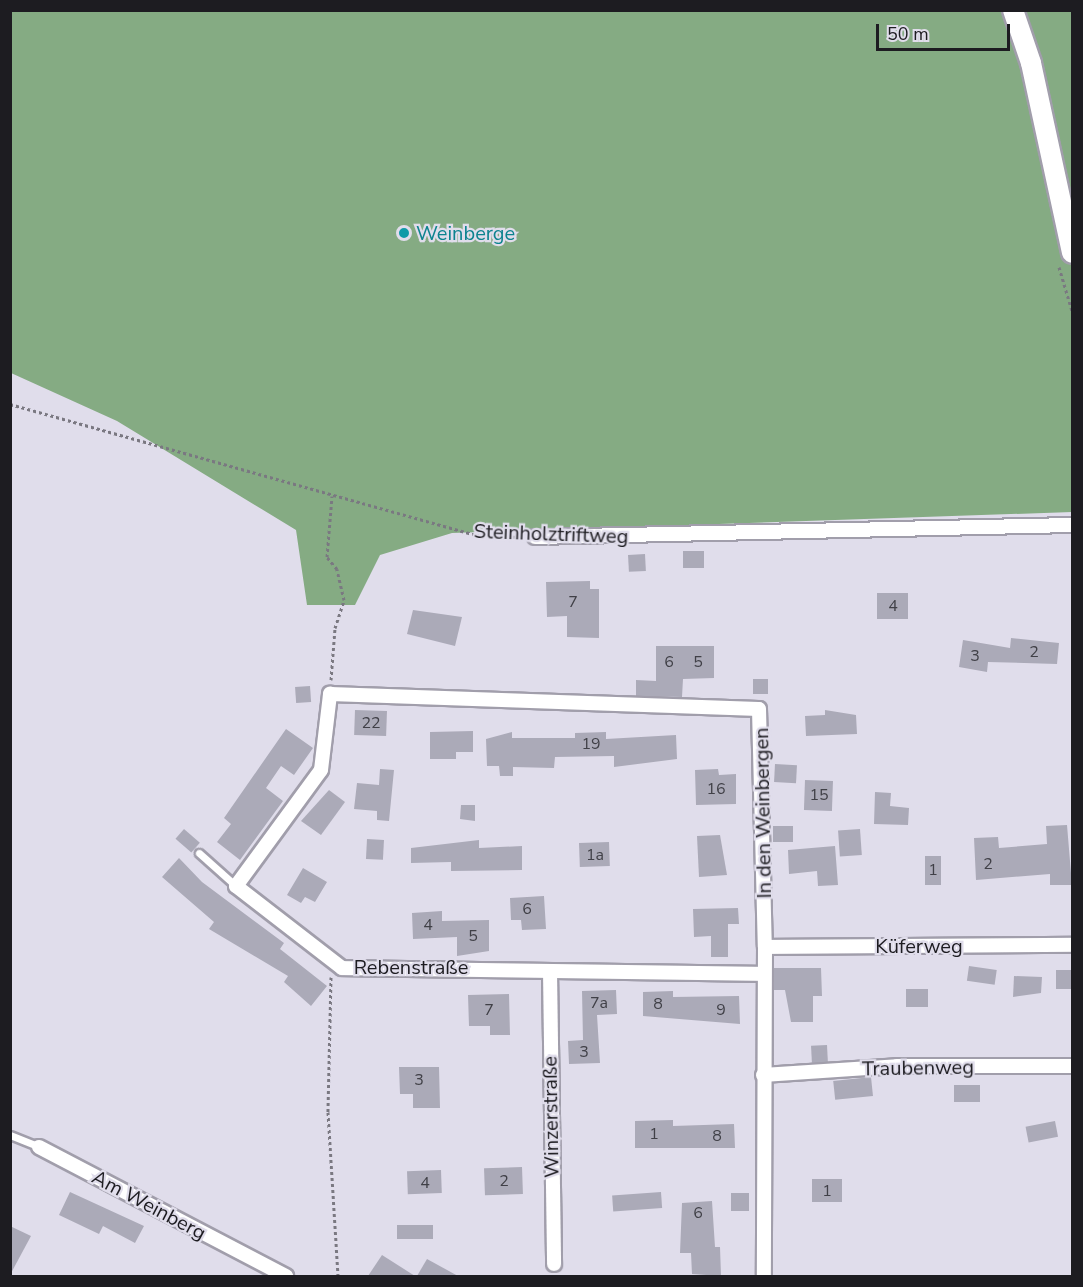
<!DOCTYPE html>
<html>
<head>
<meta charset="utf-8">
<style>
	body { margin:0 }
	#map { position:relative; width:1083px; height:1287px; overflow:hidden; background:#e0ddeb; font-family:"Nunito Sans",sans-serif }
	div>[style] { position:absolute }
	[style*='--x'] { left:calc(var(--x)*1px); top:calc(var(--y)*1px); width:calc(var(--w)*1px); rotate:calc(var(--a)*1deg) }
	.forest>* { inset:0; background:#85ab83 }
	.building>* { inset:0; background:#abaab8; transform-origin:0 0 }
	.path>* { height:3px; margin-top:-1.5px; transform-origin:0; background:repeating-linear-gradient(90deg,#7a7881 0 3px,transparent 0 6px) }
	.roads { filter:drop-shadow(2px 0 #a19eab) drop-shadow(-2px 0 #a19eab) drop-shadow(0 2px #a19eab) drop-shadow(0 -2px #a19eab) }
	.service>* { height:7px; margin:-3.5px; padding:0 3.5px; transform-origin:3.5px; border-radius:3.5px; background:#fff }
	.minor>* { height:14px; margin:-7px; padding:0 7px; transform-origin:7px; border-radius:7px; background:#fff }
	.secondary>* { height:20px; margin:-10px; padding:0 10px; transform-origin:10px; border-radius:10px; background:#fff }
	.dots>* { width:16px; height:16px; translate:-50% -50%; box-sizing:border-box; border:3px solid #e0ddeb; border-radius:50% }
	span { translate:-50% -50%; white-space:nowrap; text-align:center; line-height:1.15; -webkit-text-stroke:4.5px #e0ddeb; paint-order:stroke }
	.number-label { font-size:16px; color:#404047 }
	.number-label span { -webkit-text-stroke-width:0 }
	.culture-label { font-size:20px; color:#0d838f }
	.left { translate:0 -50%; text-align:left }
	.street-label { font-size:20px; color:#1d1c21 }
	.frame { position:absolute; inset:0; border:12px solid #1d1c21; pointer-events:none }
	.scale { position:absolute; left:876px; top:24px; width:134px; height:27px; box-sizing:border-box; border:3px solid #1d1c21; border-top:0; padding-left:8px; font-size:18px; line-height:21px; white-space:nowrap; color:#1d1c21; -webkit-text-stroke:4px #e0ddeb; paint-order:stroke }
</style>
</head>
<body>
<div id="map">
	<div class="forest">
		<div style="clip-path:polygon(11px 11px,1072px 11px,1072px 512px,452px 533px,380px 555px,355px 605px,307px 605px,296px 530px,117px 421px,11px 373px)"></div>
	</div>
	<div class="building">
		<div style="left:704px;top:551px;width:17px;height:21px;rotate:90deg"></div>
		<div style="left:645px;top:554px;width:17px;height:17px;rotate:87deg"></div>
		<div style="clip-path:polygon(590px 581px,590px 589px,599px 589px,599px 638px,567px 637px,567px 616px,547px 617px,546px 582px)"></div>
		<div style="left:877px;top:593px;width:31px;height:26px"></div>
		<div style="clip-path:polygon(413px 610px,462px 617px,455px 646px,407px 634px)"></div>
		<div style="clip-path:polygon(1011px 638px,1059px 643px,1057px 664px,988px 662px,987px 672px,959px 667px,963px 640px,1010px 648px)"></div>
		<div style="clip-path:polygon(656px 646px,714px 646px,714px 678px,683px 679px,682px 697px,636px 696px,636px 680px,656px 681px)"></div>
		<div style="left:753px;top:679px;width:15px;height:15px"></div>
		<div style="left:310px;top:686px;width:16px;height:15px;rotate:86deg"></div>
		<div style="left:355px;top:710px;width:32px;height:25px;rotate:2deg"></div>
		<div style="clip-path:polygon(825px 710px,856px 715px,857px 734px,806px 736px,805px 716px,825px 715px)"></div>
		<div style="clip-path:polygon(286px 729px,313px 748px,294px 775px,281px 766px,266px 788px,283px 801px,240px 860px,217px 842px,231px 824px,224px 818px)"></div>
		<div style="clip-path:polygon(473px 731px,473px 752px,456px 752px,456px 759px,430px 759px,430px 732px)"></div>
		<div style="clip-path:polygon(512px 732px,512px 738px,575px 738px,575px 733px,606px 732px,606px 739px,676px 735px,677px 759px,614px 767px,614px 756px,555px 757px,554px 768px,513px 767px,513px 776px,500px 776px,499px 766px,487px 766px,486px 739px)"></div>
		<div style="left:775px;top:764px;width:22px;height:18px;rotate:3deg"></div>
		<div style="clip-path:polygon(380px 769px,394px 770px,389px 821px,377px 820px,377px 811px,354px 809px,357px 783px,379px 785px)"></div>
		<div style="clip-path:polygon(718px 769px,719px 775px,736px 774px,736px 804px,696px 805px,695px 770px)"></div>
		<div style="left:805px;top:780px;width:28px;height:30px;rotate:2deg"></div>
		<div style="clip-path:polygon(329px 790px,345px 802px,321px 835px,301px 821px)"></div>
		<div style="clip-path:polygon(875px 792px,891px 793px,890px 806px,909px 808px,908px 825px,874px 824px)"></div>
		<div style="clip-path:polygon(461px 805px,475px 805px,475px 821px,460px 819px)"></div>
		<div style="clip-path:polygon(1067px 825px,1072px 885px,1050px 885px,1050px 874px,976px 880px,974px 838px,998px 837px,999px 848px,1047px 844px,1046px 826px)"></div>
		<div style="left:793px;top:826px;width:16px;height:20px;rotate:90deg"></div>
		<div style="left:184px;top:829px;width:21px;height:13px;rotate:41deg"></div>
		<div style="left:860px;top:829px;width:26px;height:22px;rotate:86deg"></div>
		<div style="clip-path:polygon(720px 835px,727px 875px,699px 877px,697px 836px)"></div>
		<div style="left:367px;top:839px;width:17px;height:20px;rotate:3deg"></div>
		<div style="clip-path:polygon(479px 840px,479px 848px,522px 846px,522px 870px,451px 871px,451px 862px,411px 863px,411px 848px)"></div>
		<div style="left:609px;top:842px;width:24px;height:30px;rotate:88deg"></div>
		<div style="clip-path:polygon(835px 846px,838px 885px,818px 886px,817px 871px,789px 874px,788px 850px)"></div>
		<div style="left:925px;top:856px;width:16px;height:29px"></div>
		<div style="clip-path:polygon(179px 858px,202px 882px,284px 943px,280px 949px,327px 986px,311px 1006px,284px 982px,288px 976px,209px 929px,214px 922px,162px 877px)"></div>
		<div style="clip-path:polygon(303px 868px,327px 882px,315px 902px,305px 897px,301px 903px,287px 895px)"></div>
		<div style="clip-path:polygon(544px 896px,546px 929px,522px 930px,521px 920px,511px 920px,510px 898px)"></div>
		<div style="clip-path:polygon(738px 908px,739px 924px,728px 924px,728px 957px,711px 957px,711px 936px,694px 937px,693px 909px)"></div>
		<div style="clip-path:polygon(442px 911px,442px 921px,489px 920px,489px 951px,457px 956px,457px 937px,413px 939px,412px 913px)"></div>
		<div style="left:969px;top:966px;width:28px;height:15px;rotate:8deg"></div>
		<div style="clip-path:polygon(774px 968px,821px 968px,822px 996px,813px 996px,813px 1022px,791px 1022px,785px 990px,774px 990px)"></div>
		<div style="left:1072px;top:970px;width:19px;height:16px;rotate:90deg"></div>
		<div style="clip-path:polygon(1014px 976px,1042px 977px,1041px 993px,1013px 997px)"></div>
		<div style="left:906px;top:989px;width:22px;height:18px"></div>
		<div style="clip-path:polygon(616px 990px,617px 1014px,597px 1015px,600px 1063px,569px 1064px,568px 1041px,583px 1040px,582px 991px)"></div>
		<div style="clip-path:polygon(673px 991px,673px 997px,739px 996px,740px 1024px,643px 1016px,643px 992px)"></div>
		<div style="clip-path:polygon(509px 994px,510px 1035px,490px 1035px,490px 1026px,469px 1026px,468px 995px)"></div>
		<div style="left:827px;top:1045px;width:17px;height:16px;rotate:87deg"></div>
		<div style="clip-path:polygon(399px 1067px,439px 1067px,440px 1108px,413px 1108px,413px 1094px,400px 1094px)"></div>
		<div style="left:871px;top:1077px;width:19px;height:38px;rotate:84deg"></div>
		<div style="left:954px;top:1085px;width:26px;height:17px"></div>
		<div style="clip-path:polygon(673px 1120px,673px 1126px,734px 1124px,735px 1148px,635px 1148px,635px 1121px)"></div>
		<div style="left:1055px;top:1121px;width:16px;height:30px;rotate:79deg"></div>
		<div style="left:522px;top:1167px;width:27px;height:38px;rotate:88deg"></div>
		<div style="left:441px;top:1170px;width:23px;height:34px;rotate:88deg"></div>
		<div style="left:842px;top:1179px;width:23px;height:30px;rotate:90deg"></div>
		<div style="clip-path:polygon(70px 1192px,144px 1226px,135px 1243px,103px 1226px,99px 1234px,59px 1215px)"></div>
		<div style="left:661px;top:1192px;width:16px;height:49px;rotate:86deg"></div>
		<div style="left:731px;top:1193px;width:18px;height:18px"></div>
		<div style="clip-path:polygon(712px 1201px,715px 1247px,720px 1247px,721px 1276px,692px 1274px,691px 1253px,680px 1253px,682px 1203px)"></div>
		<div style="left:397px;top:1225px;width:36px;height:14px"></div>
		<div style="clip-path:polygon(10px 1226px,31px 1236px,10px 1275px)"></div>
		<div style="clip-path:polygon(382px 1255px,415px 1276px,368px 1276px)"></div>
		<div style="clip-path:polygon(427px 1259px,458px 1276px,417px 1276px)"></div>
	</div>
	<div class="path">
		<div style="--x:1059;--y:267;--w:46;--a:73.5"></div>
		<div style="--x:10;--y:404;--w:484;--a:15.7"></div>
		<div style="--x:476;--y:535;--w:45;--a:2.5"></div>
		<div style="--x:331;--y:680;--w:52;--a:-85.6"></div>
		<div style="--x:335;--y:628;--w:29;--a:-72"></div>
		<div style="--x:344;--y:600;--w:32;--a:-103"></div>
		<div style="--x:337;--y:569;--w:16;--a:-130"></div>
		<div style="--x:327;--y:557;--w:61;--a:-85.3"></div>
		<div style="--x:331;--y:977;--w:135;--a:91.3"></div>
		<div style="--x:328;--y:1112;--w:164;--a:86.5"></div>
	</div>
	<div class="roads">
		<div class="service">
			<div style="--x:199;--y:853;--w:50;--a:41.7"></div>
			<div style="--x:10;--y:1135;--w:31;--a:22"></div>
		</div>
		<div class="minor">
			<div style="--x:535;--y:537;--w:537;--a:-1.28"></div>
			<div style="--x:765;--y:947;--w:307;--a:-0.4"></div>
			<div style="--x:550;--y:971;--w:293;--a:89.2"></div>
			<div style="--x:764;--y:974;--w:422;--a:-179.2"></div>
			<div style="--x:342;--y:968;--w:134;--a:-142.3"></div>
			<div style="--x:236;--y:886;--w:144;--a:-53.8"></div>
			<div style="--x:321;--y:770;--w:77;--a:-83.2"></div>
			<div style="--x:330;--y:694;--w:429;--a:2"></div>
			<div style="--x:759;--y:709;--w:238;--a:88.6"></div>
			<div style="--x:765;--y:947;--w:329;--a:90.2"></div>
			<div style="--x:763;--y:1075;--w:134;--a:-3.8"></div>
			<div style="--x:897;--y:1066;--w:175;--a:0"></div>
			<div style="--x:39;--y:1147;--w:279;--a:27.6"></div>
		</div>
		<div class="secondary">
			<div style="--x:1013;--y:10;--w:56;--a:71.2"></div>
			<div style="--x:1031;--y:63;--w:194;--a:77.8"></div>
		</div>
	</div>
	<div class="dots">
		<div style="left:404px;top:233px;background:#0f9aa8"></div>
	</div>
	<div class="number-label">
		<span style="left:573px;top:602px">7</span>
		<span style="left:893px;top:606px">4</span>
		<span style="left:1034px;top:652px">2</span>
		<span style="left:975px;top:656px">3</span>
		<span style="left:669px;top:662px">6</span>
		<span style="left:698px;top:662px">5</span>
		<span style="left:371px;top:723px">22</span>
		<span style="left:591px;top:744px">19</span>
		<span style="left:716px;top:789px">16</span>
		<span style="left:819px;top:795px">15</span>
		<span style="left:595px;top:855px">1a</span>
		<span style="left:988px;top:864px">2</span>
		<span style="left:933px;top:870px">1</span>
		<span style="left:527px;top:909px">6</span>
		<span style="left:428px;top:925px">4</span>
		<span style="left:473px;top:936px">5</span>
		<span style="left:599px;top:1003px">7a</span>
		<span style="left:658px;top:1004px">8</span>
		<span style="left:489px;top:1010px">7</span>
		<span style="left:721px;top:1010px">9</span>
		<span style="left:584px;top:1052px">3</span>
		<span style="left:419px;top:1080px">3</span>
		<span style="left:654px;top:1134px">1</span>
		<span style="left:717px;top:1136px">8</span>
		<span style="left:504px;top:1181px">2</span>
		<span style="left:425px;top:1183px">4</span>
		<span style="left:827px;top:1191px">1</span>
		<span style="left:698px;top:1213px">6</span>
	</div>
	<div class="culture-label">
		<span class="left" style="left:416px;top:233px">Weinberge</span>
	</div>
	<div class="street-label">
		<span style="left:551px;top:534px;rotate:2deg">Steinholztriftweg</span>
		<span style="left:763px;top:813px;rotate:-91deg">In den Weinbergen</span>
		<span style="left:919px;top:946px">Küferweg</span>
		<span style="left:411px;top:967px">Rebenstraße</span>
		<span style="left:918px;top:1068px;rotate:-1deg">Traubenweg</span>
		<span style="left:551px;top:1117px;rotate:-91deg">Winzerstraße</span>
		<span style="left:149px;top:1205px;rotate:28deg">Am Weinberg</span>
	</div>
	<div class="frame"></div>
	<div class="scale">50 m</div>
</div>
</body>
</html>
